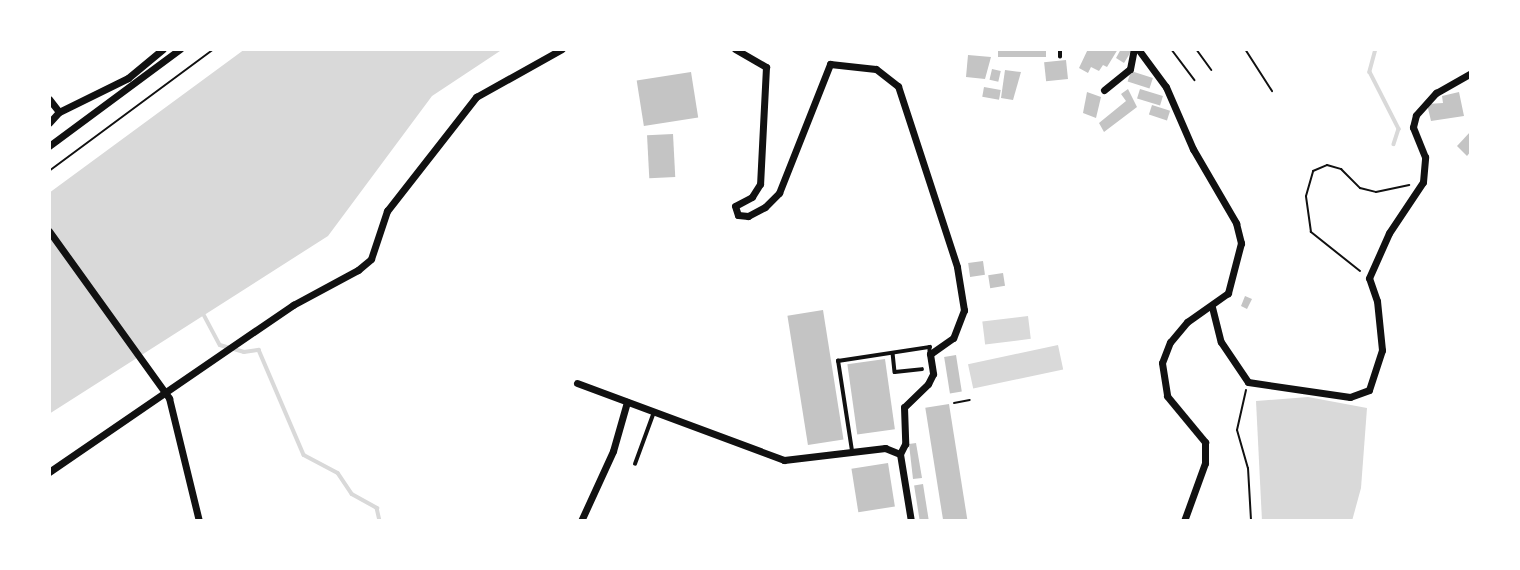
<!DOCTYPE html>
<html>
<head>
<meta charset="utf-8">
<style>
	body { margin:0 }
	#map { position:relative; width:1520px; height:570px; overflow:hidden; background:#fff; font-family:Commissioner,sans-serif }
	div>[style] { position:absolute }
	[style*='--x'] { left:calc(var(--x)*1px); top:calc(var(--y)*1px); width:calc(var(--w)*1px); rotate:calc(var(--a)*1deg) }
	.water>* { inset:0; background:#d9d9d9; transform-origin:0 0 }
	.stream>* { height:3.5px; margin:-1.75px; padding:0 1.75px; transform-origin:1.75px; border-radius:1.75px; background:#d9d9d9 }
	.building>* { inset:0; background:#c4c4c4; transform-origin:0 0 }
	.path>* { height:2px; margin:-1px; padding:0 1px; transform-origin:1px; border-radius:1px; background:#111 }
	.service>* { height:3.5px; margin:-1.75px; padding:0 1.75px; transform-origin:1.75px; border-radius:1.75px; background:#111 }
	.minor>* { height:7px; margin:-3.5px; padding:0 3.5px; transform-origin:3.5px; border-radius:3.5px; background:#111 }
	span { translate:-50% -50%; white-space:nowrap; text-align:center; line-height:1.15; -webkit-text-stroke:7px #fff; paint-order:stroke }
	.frame { position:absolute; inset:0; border:51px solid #fff; pointer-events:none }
</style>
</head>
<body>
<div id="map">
	<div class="water">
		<div style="clip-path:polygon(245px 49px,503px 49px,432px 96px,328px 236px,49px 414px,49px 193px)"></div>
		<div style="left:1028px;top:316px;width:23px;height:46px;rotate:83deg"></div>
		<div style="left:1058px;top:345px;width:25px;height:92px;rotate:78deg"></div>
		<div style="clip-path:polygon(1308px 397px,1367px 408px,1361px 488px,1352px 521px,1262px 521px,1256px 401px)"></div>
	</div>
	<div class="stream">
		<div style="--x:1376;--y:49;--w:24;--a:105"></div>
		<div style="--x:1370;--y:72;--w:64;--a:63"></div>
		<div style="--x:1399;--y:129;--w:16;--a:108"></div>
		<div style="--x:202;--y:311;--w:38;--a:62"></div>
		<div style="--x:220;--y:345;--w:25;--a:16"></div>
		<div style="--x:244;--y:352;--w:15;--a:-8"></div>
		<div style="--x:259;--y:350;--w:114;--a:66.8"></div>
		<div style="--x:304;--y:455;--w:38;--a:28"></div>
		<div style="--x:338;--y:473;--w:25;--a:56"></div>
		<div style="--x:352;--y:494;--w:29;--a:29"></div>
		<div style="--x:377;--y:508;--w:13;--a:77"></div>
	</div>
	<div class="building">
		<div style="left:998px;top:49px;width:48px;height:8px"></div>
		<div style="clip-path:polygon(1088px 49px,1118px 49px,1107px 67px,1103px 65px,1099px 71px,1091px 67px,1088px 73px,1079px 68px)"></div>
		<div style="clip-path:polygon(1121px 49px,1132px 50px,1124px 63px,1116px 58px)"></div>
		<div style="clip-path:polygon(968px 55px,991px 57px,985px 79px,966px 77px)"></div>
		<div style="left:1066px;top:60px;width:19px;height:22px;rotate:84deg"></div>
		<div style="left:992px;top:69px;width:9px;height:11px;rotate:13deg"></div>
		<div style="clip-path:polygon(1005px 70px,1021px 72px,1013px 100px,1001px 98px)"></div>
		<div style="left:1131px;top:71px;width:23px;height:11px;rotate:18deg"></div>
		<div style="left:691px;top:72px;width:46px;height:55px;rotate:81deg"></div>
		<div style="left:984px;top:87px;width:17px;height:10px;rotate:10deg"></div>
		<div style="clip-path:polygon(1128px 89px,1137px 107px,1104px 132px,1099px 123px,1126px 101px,1121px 94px)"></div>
		<div style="left:1140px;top:89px;width:24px;height:10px;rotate:17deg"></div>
		<div style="clip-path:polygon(1087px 92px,1101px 97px,1096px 118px,1083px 113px)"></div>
		<div style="clip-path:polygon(1459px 92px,1464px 116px,1431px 121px,1427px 104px,1443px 103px,1442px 96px)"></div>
		<div style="left:1152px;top:105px;width:19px;height:10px;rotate:18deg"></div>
		<div style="clip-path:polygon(1471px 131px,1471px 151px,1467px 156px,1457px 146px)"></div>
		<div style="left:673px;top:134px;width:43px;height:26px;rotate:87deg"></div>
		<div style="left:983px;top:261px;width:14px;height:15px;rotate:82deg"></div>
		<div style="left:1003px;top:273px;width:13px;height:15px;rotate:81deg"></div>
		<div style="clip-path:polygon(1245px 296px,1252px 299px,1247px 309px,1241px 306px)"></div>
		<div style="left:823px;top:310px;width:131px;height:36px;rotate:81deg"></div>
		<div style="left:956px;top:355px;width:37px;height:12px;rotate:81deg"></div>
		<div style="left:885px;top:359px;width:71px;height:38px;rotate:82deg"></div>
		<div style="left:949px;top:404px;width:119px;height:24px;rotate:81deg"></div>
		<div style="clip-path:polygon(916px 443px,922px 478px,913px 479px,909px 444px)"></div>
		<div style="left:888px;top:463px;width:44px;height:37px;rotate:81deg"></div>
		<div style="left:923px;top:484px;width:37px;height:9px;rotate:81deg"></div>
	</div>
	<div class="path">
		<div style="--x:1171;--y:49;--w:39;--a:53"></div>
		<div style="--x:1196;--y:49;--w:26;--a:54"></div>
		<div style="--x:1245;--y:49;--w:50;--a:57.3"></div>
		<div style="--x:49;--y:171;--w:205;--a:-36.5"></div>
		<div style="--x:1360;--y:271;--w:63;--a:-141.5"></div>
		<div style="--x:1311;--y:232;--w:36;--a:-98"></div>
		<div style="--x:1306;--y:196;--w:26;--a:-74"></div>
		<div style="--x:1313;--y:171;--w:15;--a:-23"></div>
		<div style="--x:1327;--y:165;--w:15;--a:16"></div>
		<div style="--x:1341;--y:169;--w:27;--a:45"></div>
		<div style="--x:1360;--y:188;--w:16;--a:14"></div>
		<div style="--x:1376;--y:192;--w:34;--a:-12"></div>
		<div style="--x:1246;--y:390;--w:41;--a:102.7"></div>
		<div style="--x:1237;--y:430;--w:40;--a:74"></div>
		<div style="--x:1248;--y:468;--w:52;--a:86.7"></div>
		<div style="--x:954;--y:403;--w:16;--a:-11"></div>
	</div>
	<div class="service">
		<div style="--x:1060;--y:57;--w:8;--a:-90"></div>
		<div style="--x:893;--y:353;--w:19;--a:84"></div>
		<div style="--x:895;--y:372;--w:27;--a:-6"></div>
		<div style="--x:852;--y:451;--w:91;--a:-98.8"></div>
		<div style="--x:838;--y:361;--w:93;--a:-8.7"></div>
		<div style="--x:930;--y:347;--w:5;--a:90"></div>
		<div style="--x:635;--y:464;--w:55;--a:-69.9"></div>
	</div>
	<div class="minor">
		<div style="--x:735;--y:49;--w:36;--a:30"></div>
		<div style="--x:766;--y:67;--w:117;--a:92.9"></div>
		<div style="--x:760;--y:184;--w:15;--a:122"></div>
		<div style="--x:752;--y:197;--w:19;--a:152"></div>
		<div style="--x:735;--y:206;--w:9;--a:72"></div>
		<div style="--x:738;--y:215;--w:10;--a:6"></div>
		<div style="--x:748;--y:216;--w:19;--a:-28"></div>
		<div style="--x:765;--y:207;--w:20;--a:-45"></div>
		<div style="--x:779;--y:193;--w:139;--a:-68.4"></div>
		<div style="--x:830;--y:64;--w:46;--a:6.2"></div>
		<div style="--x:876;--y:69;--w:28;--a:38"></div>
		<div style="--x:898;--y:86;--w:190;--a:71.9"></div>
		<div style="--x:957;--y:267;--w:44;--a:80.8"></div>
		<div style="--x:964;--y:310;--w:30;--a:111"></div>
		<div style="--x:953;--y:338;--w:28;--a:145"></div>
		<div style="--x:930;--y:354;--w:20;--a:81"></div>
		<div style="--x:933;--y:374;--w:11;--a:117"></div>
		<div style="--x:928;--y:384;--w:33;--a:136"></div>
		<div style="--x:904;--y:407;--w:37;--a:88"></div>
		<div style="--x:905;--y:444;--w:11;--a:117"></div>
		<div style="--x:1138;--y:49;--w:47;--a:53.6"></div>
		<div style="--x:1166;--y:87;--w:68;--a:66.5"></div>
		<div style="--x:1193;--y:149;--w:86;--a:59.8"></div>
		<div style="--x:1236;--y:223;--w:21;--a:76"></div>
		<div style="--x:1241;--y:243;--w:52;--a:104.6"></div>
		<div style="--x:1228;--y:293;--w:50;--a:144.7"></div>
		<div style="--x:1187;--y:322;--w:26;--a:130"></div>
		<div style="--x:1170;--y:342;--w:22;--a:111"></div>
		<div style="--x:1162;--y:363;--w:33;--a:81"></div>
		<div style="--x:1167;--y:396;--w:60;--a:50.4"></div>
		<div style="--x:1205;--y:442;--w:21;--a:90"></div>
		<div style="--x:1205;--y:463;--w:62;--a:109.9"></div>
		<div style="--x:1104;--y:90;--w:33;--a:-39"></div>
		<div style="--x:1130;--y:69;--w:20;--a:-79"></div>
		<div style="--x:49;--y:99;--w:16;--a:52"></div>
		<div style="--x:49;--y:123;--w:15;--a:-48"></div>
		<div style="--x:59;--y:112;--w:77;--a:-26.2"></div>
		<div style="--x:128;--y:78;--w:45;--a:-39.6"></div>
		<div style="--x:49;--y:146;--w:163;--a:-36.5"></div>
		<div style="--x:49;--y:231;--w:206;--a:54.3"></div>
		<div style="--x:169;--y:398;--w:127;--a:76.3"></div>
		<div style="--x:1212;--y:307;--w:36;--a:76"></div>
		<div style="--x:1221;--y:342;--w:48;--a:56"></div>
		<div style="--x:1248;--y:382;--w:103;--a:8.4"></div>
		<div style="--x:1350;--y:397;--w:20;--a:-20"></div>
		<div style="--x:1369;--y:390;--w:42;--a:-72"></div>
		<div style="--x:1382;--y:350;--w:49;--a:-95.8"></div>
		<div style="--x:1377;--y:301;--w:24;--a:-109"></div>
		<div style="--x:1369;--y:278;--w:49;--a:-66"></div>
		<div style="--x:1389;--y:233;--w:61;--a:-56.3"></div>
		<div style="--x:1423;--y:182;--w:25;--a:-85"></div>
		<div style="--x:1425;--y:157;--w:32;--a:-112"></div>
		<div style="--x:1413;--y:127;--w:12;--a:-76"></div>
		<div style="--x:1416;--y:115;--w:30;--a:-48"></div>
		<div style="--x:1436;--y:93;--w:40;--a:-29.7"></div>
		<div style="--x:577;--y:383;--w:221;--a:20.4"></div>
		<div style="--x:784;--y:460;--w:102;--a:-6.8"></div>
		<div style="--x:885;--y:448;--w:16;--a:22"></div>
		<div style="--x:900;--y:454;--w:68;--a:80.7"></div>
		<div style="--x:49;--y:472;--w:296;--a:-34.4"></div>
		<div style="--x:293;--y:305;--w:74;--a:-28.3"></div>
		<div style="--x:358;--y:270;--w:17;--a:-40"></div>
		<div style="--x:371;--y:259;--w:51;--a:-71.6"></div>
		<div style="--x:387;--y:211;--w:145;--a:-52"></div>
		<div style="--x:476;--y:97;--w:98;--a:-29.2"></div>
		<div style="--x:581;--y:521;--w:77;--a:-65.4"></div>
		<div style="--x:613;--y:451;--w:51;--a:-74.1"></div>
	</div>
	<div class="frame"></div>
</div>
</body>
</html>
